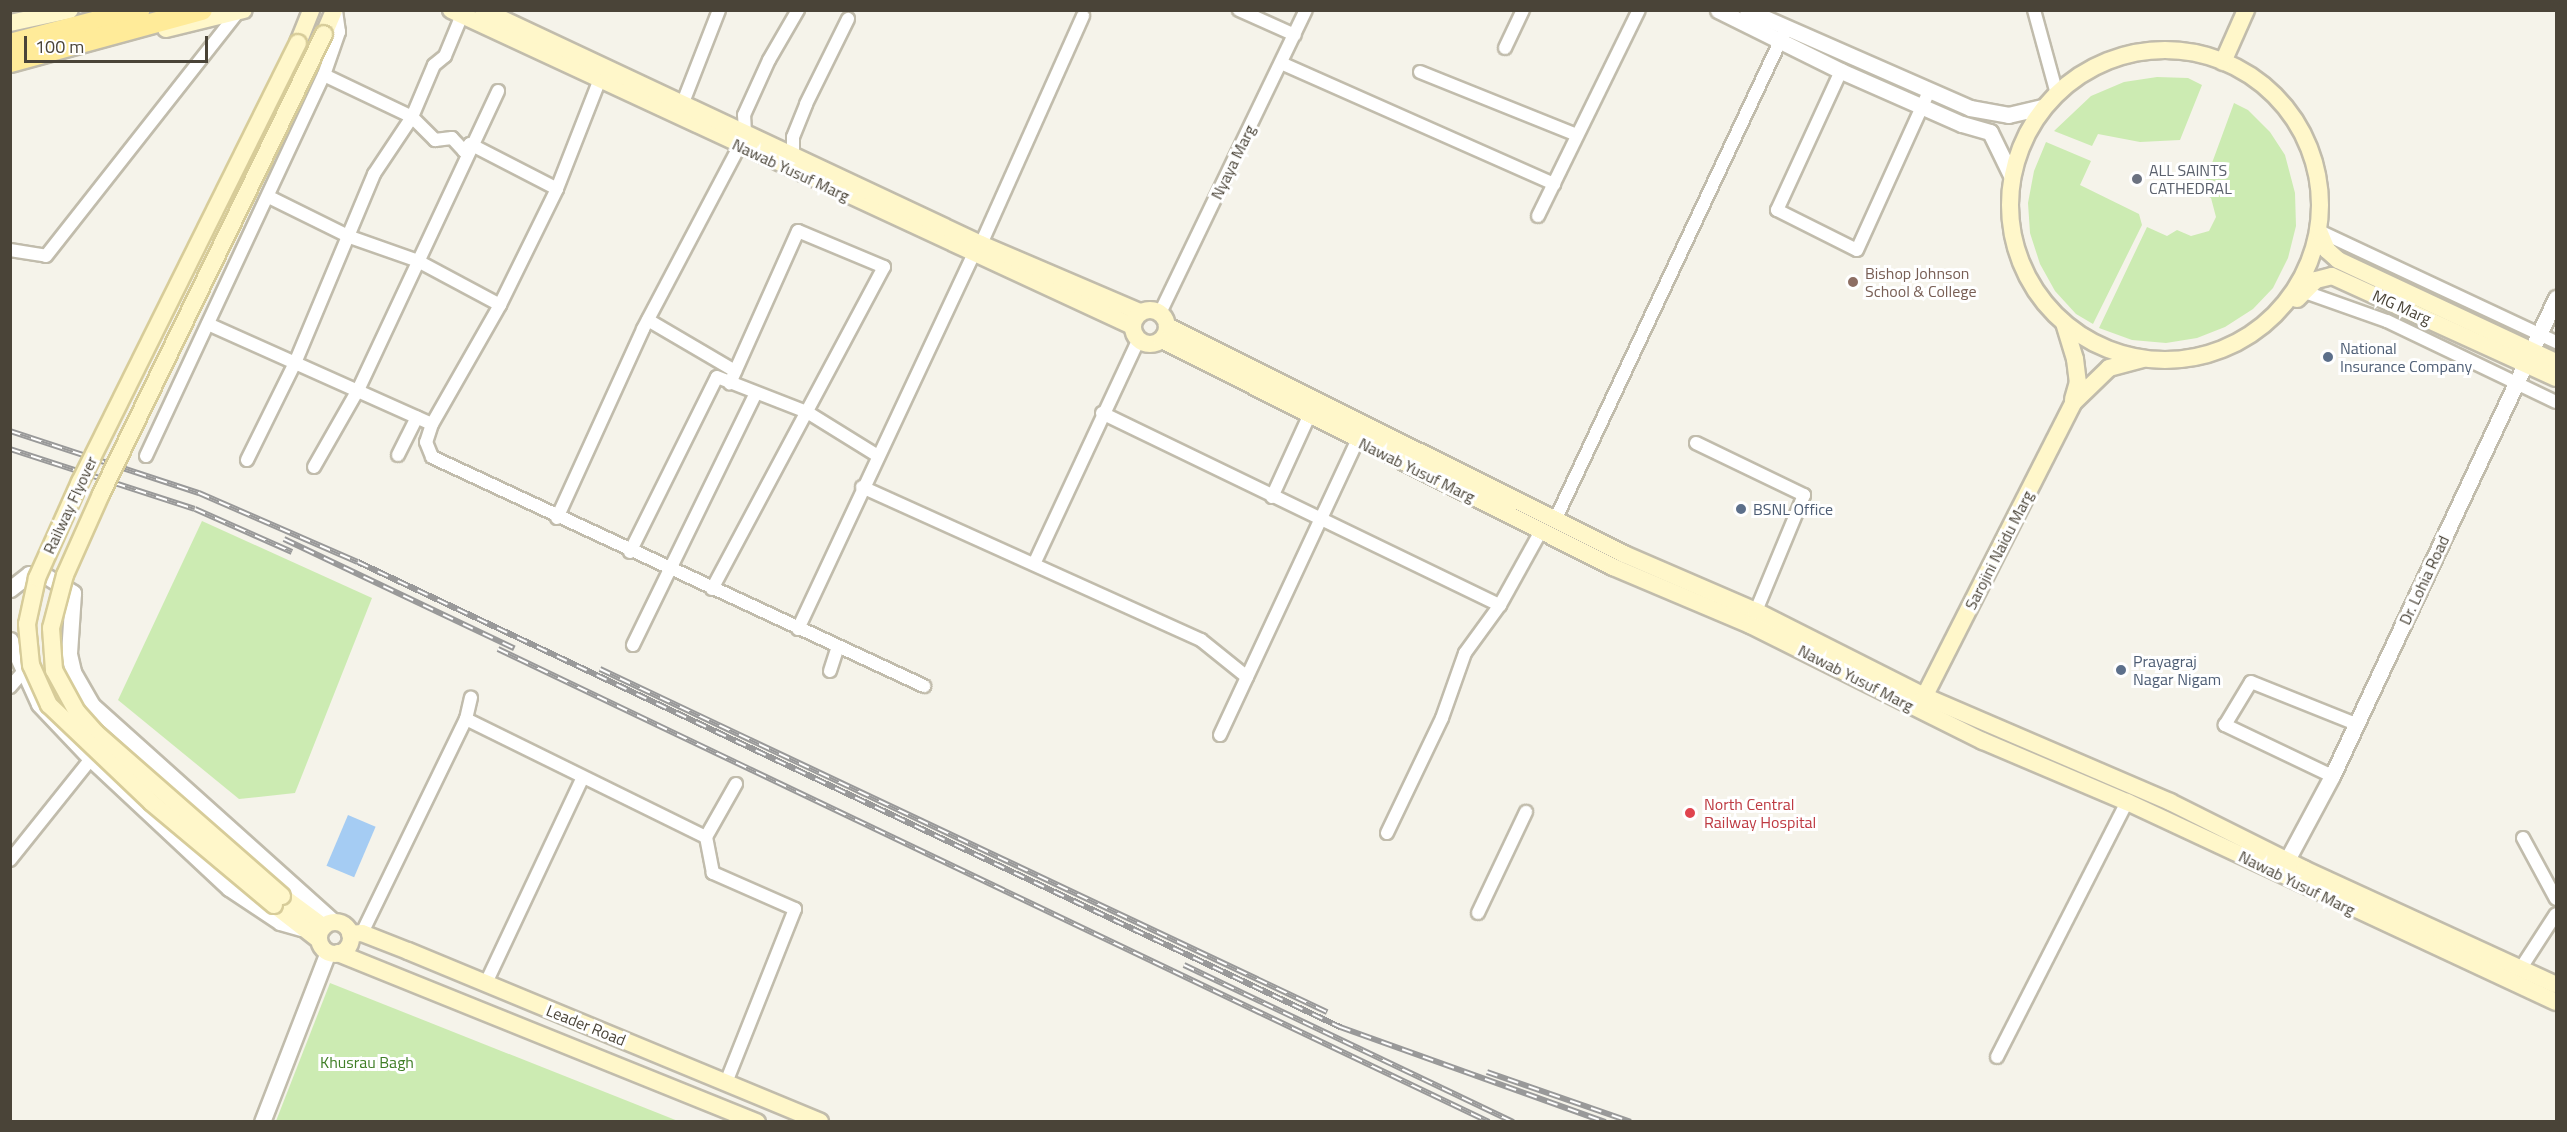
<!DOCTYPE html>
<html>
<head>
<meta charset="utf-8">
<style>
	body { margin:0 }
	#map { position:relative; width:2567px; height:1132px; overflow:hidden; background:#f5f3ea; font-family:"Titillium Web",sans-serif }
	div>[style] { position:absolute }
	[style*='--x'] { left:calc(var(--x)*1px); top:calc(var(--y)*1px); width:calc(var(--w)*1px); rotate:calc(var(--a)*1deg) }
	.green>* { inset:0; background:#ccebb2 }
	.water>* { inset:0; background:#a5ccf3; transform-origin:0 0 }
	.roads { filter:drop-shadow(2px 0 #c1bcac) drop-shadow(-2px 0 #c1bcac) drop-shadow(0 2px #c1bcac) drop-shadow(0 -2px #c1bcac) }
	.minor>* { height:12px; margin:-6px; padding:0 6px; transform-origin:6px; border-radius:6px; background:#fff }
	.tertiary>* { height:15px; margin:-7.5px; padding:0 7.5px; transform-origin:7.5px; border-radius:7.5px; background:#fff }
	.secondary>* { height:16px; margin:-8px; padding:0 8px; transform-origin:8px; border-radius:8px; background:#fff7ca }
	.secondary>.ring { margin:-8px; padding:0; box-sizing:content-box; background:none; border:16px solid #fff7ca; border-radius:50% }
	.primary>* { height:20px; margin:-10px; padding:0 10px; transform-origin:10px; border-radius:10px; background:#ffeb99 }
	.rail>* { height:6px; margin-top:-3px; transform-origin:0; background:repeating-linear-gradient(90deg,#fff 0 11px,#999 0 22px); box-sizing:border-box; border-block:2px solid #999 }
	.bridges { filter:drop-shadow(2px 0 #d7cc99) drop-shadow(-2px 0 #d7cc99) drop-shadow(0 2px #d7cc99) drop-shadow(0 -2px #d7cc99) }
	.secondary-bridge>* { height:16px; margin:-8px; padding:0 8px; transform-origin:8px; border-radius:8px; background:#fff7ca }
	.dots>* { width:16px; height:16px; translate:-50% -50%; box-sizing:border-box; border:3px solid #fff; border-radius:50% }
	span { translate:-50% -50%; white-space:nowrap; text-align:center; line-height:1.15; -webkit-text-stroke:6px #fff; paint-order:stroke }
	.street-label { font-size:16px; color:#4a4438 }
	.worship-label { font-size:16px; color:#5b616d }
	.left { translate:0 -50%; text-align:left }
	.education-label { font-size:16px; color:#785e54 }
	.service-label { font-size:16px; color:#4e5e75 }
	.health-label { font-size:16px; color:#be3a42 }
	.park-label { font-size:16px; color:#417f28 }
	.frame { position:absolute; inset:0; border:12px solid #4a4438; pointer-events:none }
	.scale { position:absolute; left:24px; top:36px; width:184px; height:27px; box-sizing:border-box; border:3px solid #4a4438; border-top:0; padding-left:8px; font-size:18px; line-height:21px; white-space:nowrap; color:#4a4438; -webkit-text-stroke:4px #fff; paint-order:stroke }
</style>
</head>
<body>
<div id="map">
	<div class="green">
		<div style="clip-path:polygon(2157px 77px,2188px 78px,2202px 85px,2180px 140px,2140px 142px,2098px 134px,2092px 146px,2054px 131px,2091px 96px,2124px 82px)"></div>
		<div style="clip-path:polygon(2234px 103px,2248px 110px,2270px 132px,2285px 155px,2295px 193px,2296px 226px,2288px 258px,2273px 288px,2253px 309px,2225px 327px,2197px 338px,2166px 343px,2132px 340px,2099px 328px,2147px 227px,2167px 236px,2177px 230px,2191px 236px,2209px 231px,2216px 217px,2211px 198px,2201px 193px)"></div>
		<div style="clip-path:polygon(2046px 142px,2091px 161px,2080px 185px,2139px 214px,2142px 225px,2093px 324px,2076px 314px,2055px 291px,2040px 264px,2030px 233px,2028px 203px,2034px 171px)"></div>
		<div style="clip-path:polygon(202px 521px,372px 598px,295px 793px,239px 799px,118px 700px)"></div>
		<div style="clip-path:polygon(330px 983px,678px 1121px,276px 1121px)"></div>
	</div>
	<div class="water">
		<div style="left:348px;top:815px;width:30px;height:55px;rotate:23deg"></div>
	</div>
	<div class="roads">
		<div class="minor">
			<div style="--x:1239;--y:10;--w:61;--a:24.1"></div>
			<div style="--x:2034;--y:10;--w:87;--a:74.7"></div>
			<div style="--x:1505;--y:48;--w:42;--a:-64.7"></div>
			<div style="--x:1281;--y:63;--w:299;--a:23.9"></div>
			<div style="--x:1841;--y:71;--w:153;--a:114.7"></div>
			<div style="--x:1777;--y:210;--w:89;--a:26.6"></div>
			<div style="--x:1857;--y:250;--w:175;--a:-65.6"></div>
			<div style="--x:1420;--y:72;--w:169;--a:21.9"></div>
			<div style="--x:324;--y:75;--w:98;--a:25.5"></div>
			<div style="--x:412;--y:117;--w:33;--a:45"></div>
			<div style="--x:435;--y:140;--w:17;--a:-7"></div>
			<div style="--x:452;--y:138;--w:18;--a:47"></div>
			<div style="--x:464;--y:151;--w:9;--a:-49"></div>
			<div style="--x:470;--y:144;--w:98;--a:27.3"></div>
			<div style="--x:600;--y:79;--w:118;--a:111.4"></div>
			<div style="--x:557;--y:189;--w:129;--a:116.2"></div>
			<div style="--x:500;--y:305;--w:137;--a:119.7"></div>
			<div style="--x:432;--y:424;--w:19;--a:108"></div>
			<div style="--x:426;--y:442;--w:16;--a:68"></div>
			<div style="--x:432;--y:457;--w:543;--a:24.96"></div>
			<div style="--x:682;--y:105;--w:102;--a:-68.7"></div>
			<div style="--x:745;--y:133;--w:18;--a:-93"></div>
			<div style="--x:744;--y:115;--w:60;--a:-65.6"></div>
			<div style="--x:769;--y:60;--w:58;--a:-59.9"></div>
			<div style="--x:793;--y:154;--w:17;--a:-90"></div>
			<div style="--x:793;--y:137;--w:35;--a:-68"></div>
			<div style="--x:806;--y:104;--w:95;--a:-63.7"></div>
			<div style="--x:269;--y:197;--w:90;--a:26.3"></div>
			<div style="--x:350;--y:237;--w:72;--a:19.4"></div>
			<div style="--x:418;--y:261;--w:93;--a:28.2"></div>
			<div style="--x:1538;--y:216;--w:229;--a:-63.9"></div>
			<div style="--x:2319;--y:231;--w:262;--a:25.1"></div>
			<div style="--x:981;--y:244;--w:250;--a:-65.9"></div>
			<div style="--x:10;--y:250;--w:36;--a:9"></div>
			<div style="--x:46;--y:256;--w:310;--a:-51.8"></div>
			<div style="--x:2305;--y:292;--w:87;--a:19.5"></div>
			<div style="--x:2387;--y:321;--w:187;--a:25.6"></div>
			<div style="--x:1160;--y:313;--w:336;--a:-64.3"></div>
			<div style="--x:648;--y:320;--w:101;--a:30.4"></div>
			<div style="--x:208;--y:324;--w:245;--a:24.1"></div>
			<div style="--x:1102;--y:413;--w:442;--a:25.8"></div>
			<div style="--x:1696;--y:443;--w:120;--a:25.7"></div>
			<div style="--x:1804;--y:495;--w:126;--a:112.5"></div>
			<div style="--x:398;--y:455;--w:42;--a:-63.4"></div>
			<div style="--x:146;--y:456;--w:421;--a:-65"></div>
			<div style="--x:324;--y:75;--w:46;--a:-70.8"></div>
			<div style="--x:339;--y:32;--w:22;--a:-98"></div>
			<div style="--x:247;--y:460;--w:108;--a:-63.7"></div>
			<div style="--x:295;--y:363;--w:205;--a:-67.3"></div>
			<div style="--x:374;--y:174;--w:69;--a:-56.3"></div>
			<div style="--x:412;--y:117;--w:56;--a:-67.1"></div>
			<div style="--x:434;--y:65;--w:14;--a:-39"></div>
			<div style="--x:445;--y:56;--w:44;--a:-67.5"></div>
			<div style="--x:314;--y:467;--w:91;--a:-60.3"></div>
			<div style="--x:359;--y:388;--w:328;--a:-64.9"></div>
			<div style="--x:862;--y:487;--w:372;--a:24.3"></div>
			<div style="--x:1201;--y:640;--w:59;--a:38.8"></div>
			<div style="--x:1272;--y:497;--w:89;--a:-65.4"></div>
			<div style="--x:557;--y:518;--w:208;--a:-65.5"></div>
			<div style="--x:643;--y:329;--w:208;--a:-62.2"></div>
			<div style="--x:1556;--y:518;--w:536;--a:-64.82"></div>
			<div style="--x:630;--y:552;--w:195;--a:-63.6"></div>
			<div style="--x:717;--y:377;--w:97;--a:21.3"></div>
			<div style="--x:807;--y:412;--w:84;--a:31.8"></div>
			<div style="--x:1034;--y:564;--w:246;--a:-65"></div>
			<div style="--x:712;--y:589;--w:365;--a:-61.9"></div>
			<div style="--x:884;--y:267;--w:93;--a:-157.3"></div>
			<div style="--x:798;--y:231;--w:167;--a:114.1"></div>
			<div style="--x:798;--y:629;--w:412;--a:-64.9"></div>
			<div style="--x:633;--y:645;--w:278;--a:-64"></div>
			<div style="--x:830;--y:671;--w:25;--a:-72"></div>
			<div style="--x:10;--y:687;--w:21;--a:-49"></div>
			<div style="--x:466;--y:719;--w:267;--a:26.2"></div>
			<div style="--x:1220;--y:735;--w:324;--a:-65"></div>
			<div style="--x:2332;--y:776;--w:119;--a:-154.5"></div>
			<div style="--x:2225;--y:725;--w:50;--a:-58.8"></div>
			<div style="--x:2251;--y:682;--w:113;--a:21.8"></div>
			<div style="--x:1387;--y:833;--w:127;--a:-64.4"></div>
			<div style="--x:1442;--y:718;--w:69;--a:-70.5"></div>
			<div style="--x:1465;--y:653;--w:59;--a:-53.9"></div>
			<div style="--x:1500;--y:605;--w:85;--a:-61"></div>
			<div style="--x:2523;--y:838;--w:69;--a:61.6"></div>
			<div style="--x:10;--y:860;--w:129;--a:-51.3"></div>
			<div style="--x:1478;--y:913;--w:112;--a:-64.6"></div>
			<div style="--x:362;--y:933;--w:238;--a:-64.1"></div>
			<div style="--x:466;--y:719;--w:22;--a:-77"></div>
			<div style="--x:2521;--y:968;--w:64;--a:-57.1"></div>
			<div style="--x:486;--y:983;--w:225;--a:-64.8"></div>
			<div style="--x:1997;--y:1057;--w:286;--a:-63"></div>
			<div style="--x:727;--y:1080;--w:184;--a:-68.3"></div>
			<div style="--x:795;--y:909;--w:90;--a:-156.3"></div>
			<div style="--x:713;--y:873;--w:37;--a:-101"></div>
			<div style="--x:706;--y:837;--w:61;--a:-60.5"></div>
		</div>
		<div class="tertiary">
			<div style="--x:1718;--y:10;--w:137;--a:26.4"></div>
			<div style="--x:1841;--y:71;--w:132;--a:23.7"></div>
			<div style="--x:1962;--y:124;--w:29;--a:16"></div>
			<div style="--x:1990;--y:132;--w:48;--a:64"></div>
			<div style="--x:1747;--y:10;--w:244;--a:23.7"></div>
			<div style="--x:1970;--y:108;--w:39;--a:10"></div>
			<div style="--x:2008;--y:115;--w:37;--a:-13"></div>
			<div style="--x:10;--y:589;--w:24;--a:-38"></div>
			<div style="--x:29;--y:574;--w:17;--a:7"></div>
			<div style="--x:46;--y:576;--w:32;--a:32"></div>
			<div style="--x:73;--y:593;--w:61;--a:93.8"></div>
			<div style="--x:69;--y:654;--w:18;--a:77"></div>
			<div style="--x:73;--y:672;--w:38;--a:60"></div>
			<div style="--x:92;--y:705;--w:325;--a:41.9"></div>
			<div style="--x:10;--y:640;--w:70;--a:65.6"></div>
			<div style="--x:39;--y:704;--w:76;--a:46.6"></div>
			<div style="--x:91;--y:759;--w:189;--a:43.1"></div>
			<div style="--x:229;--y:888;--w:61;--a:33.7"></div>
			<div style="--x:280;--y:922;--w:22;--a:16"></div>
			<div style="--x:2287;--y:860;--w:95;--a:-61.8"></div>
			<div style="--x:2332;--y:776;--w:528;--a:-64.89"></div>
			<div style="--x:262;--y:1122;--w:182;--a:-68.8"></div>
		</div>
		<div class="secondary">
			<div style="--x:451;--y:10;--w:751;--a:24.89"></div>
			<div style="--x:483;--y:10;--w:550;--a:25.17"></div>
			<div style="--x:981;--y:244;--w:173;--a:23.2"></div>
			<div style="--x:10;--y:23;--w:61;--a:-12.2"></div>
			<div style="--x:166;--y:29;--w:80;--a:-13.7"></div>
			<div style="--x:324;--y:34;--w:26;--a:-67"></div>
			<div style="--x:298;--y:43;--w:35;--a:-68"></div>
			<div class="ring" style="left:2010px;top:50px;width:294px;height:294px"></div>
			<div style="--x:2223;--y:62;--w:57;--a:-66.1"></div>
			<div style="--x:2319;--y:231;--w:21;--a:67"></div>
			<div style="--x:2327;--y:250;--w:15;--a:42"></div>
			<div style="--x:2338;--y:260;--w:241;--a:25.1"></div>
			<div style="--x:2297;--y:299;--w:27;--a:-45"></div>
			<div style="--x:2316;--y:280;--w:16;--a:-14"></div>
			<div style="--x:2332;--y:276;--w:246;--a:24.5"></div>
			<div class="ring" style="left:1133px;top:310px;width:18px;height:18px"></div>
			<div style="--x:2064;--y:323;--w:38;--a:73"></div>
			<div style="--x:2075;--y:359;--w:23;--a:83"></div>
			<div style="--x:2078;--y:382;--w:18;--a:106"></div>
			<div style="--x:1167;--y:326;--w:511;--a:26.51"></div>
			<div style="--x:1624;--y:554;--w:144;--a:23.4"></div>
			<div style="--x:1756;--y:611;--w:188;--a:26.8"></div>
			<div style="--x:1924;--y:696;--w:268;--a:23.3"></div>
			<div style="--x:2170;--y:802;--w:150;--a:26.6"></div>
			<div style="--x:2304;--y:869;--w:277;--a:24.7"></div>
			<div style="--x:1162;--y:340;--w:505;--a:26.72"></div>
			<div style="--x:1613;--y:567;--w:149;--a:22.9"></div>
			<div style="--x:1750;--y:625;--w:260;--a:26.5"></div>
			<div style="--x:1983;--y:741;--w:156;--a:23"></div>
			<div style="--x:2127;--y:802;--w:473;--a:25"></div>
			<div style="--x:1920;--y:705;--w:339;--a:-63.1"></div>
			<div style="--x:2073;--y:403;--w:50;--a:-44.2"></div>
			<div style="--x:2109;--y:368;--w:35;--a:-15"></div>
			<div style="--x:282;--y:896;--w:52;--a:36.4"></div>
			<div style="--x:274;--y:905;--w:57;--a:37.9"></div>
			<div class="ring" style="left:319px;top:922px;width:16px;height:16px"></div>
			<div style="--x:350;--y:934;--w:12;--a:-5"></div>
			<div style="--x:362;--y:933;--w:49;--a:21.4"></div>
			<div style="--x:408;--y:951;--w:446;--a:22.5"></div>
			<div style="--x:338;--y:953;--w:452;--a:22"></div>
		</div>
		<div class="primary">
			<div style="--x:10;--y:44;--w:134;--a:-14.7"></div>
			<div style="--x:10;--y:62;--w:199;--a:-15.2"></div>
		</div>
	</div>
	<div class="rail">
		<div style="--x:10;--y:431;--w:199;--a:18.2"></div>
		<div style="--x:199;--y:493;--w:173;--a:23.5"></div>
		<div style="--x:358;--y:562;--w:1087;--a:25.34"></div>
		<div style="--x:1340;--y:1027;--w:282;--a:19.7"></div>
		<div style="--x:10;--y:449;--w:194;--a:18"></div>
		<div style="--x:195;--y:509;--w:106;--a:23.9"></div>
		<div style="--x:284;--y:539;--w:255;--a:25.4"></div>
		<div style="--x:498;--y:649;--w:1098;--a:25.51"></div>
		<div style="--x:600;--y:669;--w:804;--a:25.26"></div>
		<div style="--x:1184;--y:965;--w:365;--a:25.5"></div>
		<div style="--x:1487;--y:1072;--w:152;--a:19.1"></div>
	</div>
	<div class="bridges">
		<div class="secondary-bridge">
			<div style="--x:282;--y:896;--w:247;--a:-138.8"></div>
			<div style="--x:96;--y:733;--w:28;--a:-132"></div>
			<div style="--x:77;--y:712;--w:48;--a:-118.7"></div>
			<div style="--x:54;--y:670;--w:42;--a:-94.1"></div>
			<div style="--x:51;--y:628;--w:55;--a:-75.2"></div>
			<div style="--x:65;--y:575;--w:89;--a:-66"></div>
			<div style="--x:101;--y:494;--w:511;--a:-64.14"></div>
			<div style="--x:274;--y:905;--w:160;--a:-140.1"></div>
			<div style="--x:151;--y:802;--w:141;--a:-136.4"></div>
			<div style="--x:49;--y:705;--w:44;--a:-114.2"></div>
			<div style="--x:31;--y:665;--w:41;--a:-95.6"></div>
			<div style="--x:27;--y:624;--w:47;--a:-77.7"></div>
			<div style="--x:37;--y:578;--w:105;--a:-65.9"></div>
			<div style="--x:80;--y:482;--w:490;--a:-63.6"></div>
		</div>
	</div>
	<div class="dots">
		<div style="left:2137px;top:179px;background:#6b7280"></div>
		<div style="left:1853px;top:282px;background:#8d6e63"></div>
		<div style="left:2328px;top:357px;background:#5c6f8a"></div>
		<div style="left:1741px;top:509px;background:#5c6f8a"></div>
		<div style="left:2121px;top:670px;background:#5c6f8a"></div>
		<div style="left:1690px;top:813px;background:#e0444e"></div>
	</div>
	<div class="street-label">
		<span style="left:1233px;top:162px;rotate:-64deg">Nyaya Marg</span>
		<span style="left:791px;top:170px;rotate:25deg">Nawab Yusuf Marg</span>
		<span style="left:2402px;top:307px;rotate:24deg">MG Marg</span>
		<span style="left:1417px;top:470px;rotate:26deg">Nawab Yusuf Marg</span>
		<span style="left:70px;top:505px;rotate:-65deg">Railway Flyover</span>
		<span style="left:1999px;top:550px;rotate:-63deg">Sarojini Naidu Marg</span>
		<span style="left:2424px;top:580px;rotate:-65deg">Dr. Lohia Road</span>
		<span style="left:1856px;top:678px;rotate:27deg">Nawab Yusuf Marg</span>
		<span style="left:2297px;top:883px;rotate:26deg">Nawab Yusuf Marg</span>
		<span style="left:586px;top:1025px;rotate:22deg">Leader Road</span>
	</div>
	<div class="worship-label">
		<span class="left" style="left:2149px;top:179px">ALL SAINTS<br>CATHEDRAL</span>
	</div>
	<div class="education-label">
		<span class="left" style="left:1865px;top:282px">Bishop Johnson<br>School &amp; College</span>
	</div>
	<div class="service-label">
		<span class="left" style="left:2340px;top:357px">National<br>Insurance Company</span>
		<span class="left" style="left:1753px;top:509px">BSNL Office</span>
		<span class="left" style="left:2133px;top:670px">Prayagraj<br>Nagar Nigam</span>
	</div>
	<div class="health-label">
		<span class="left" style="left:1704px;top:813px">North Central<br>Railway Hospital</span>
	</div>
	<div class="park-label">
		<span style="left:367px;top:1062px">Khusrau Bagh</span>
	</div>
	<div class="frame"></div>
	<div class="scale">100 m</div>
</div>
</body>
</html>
